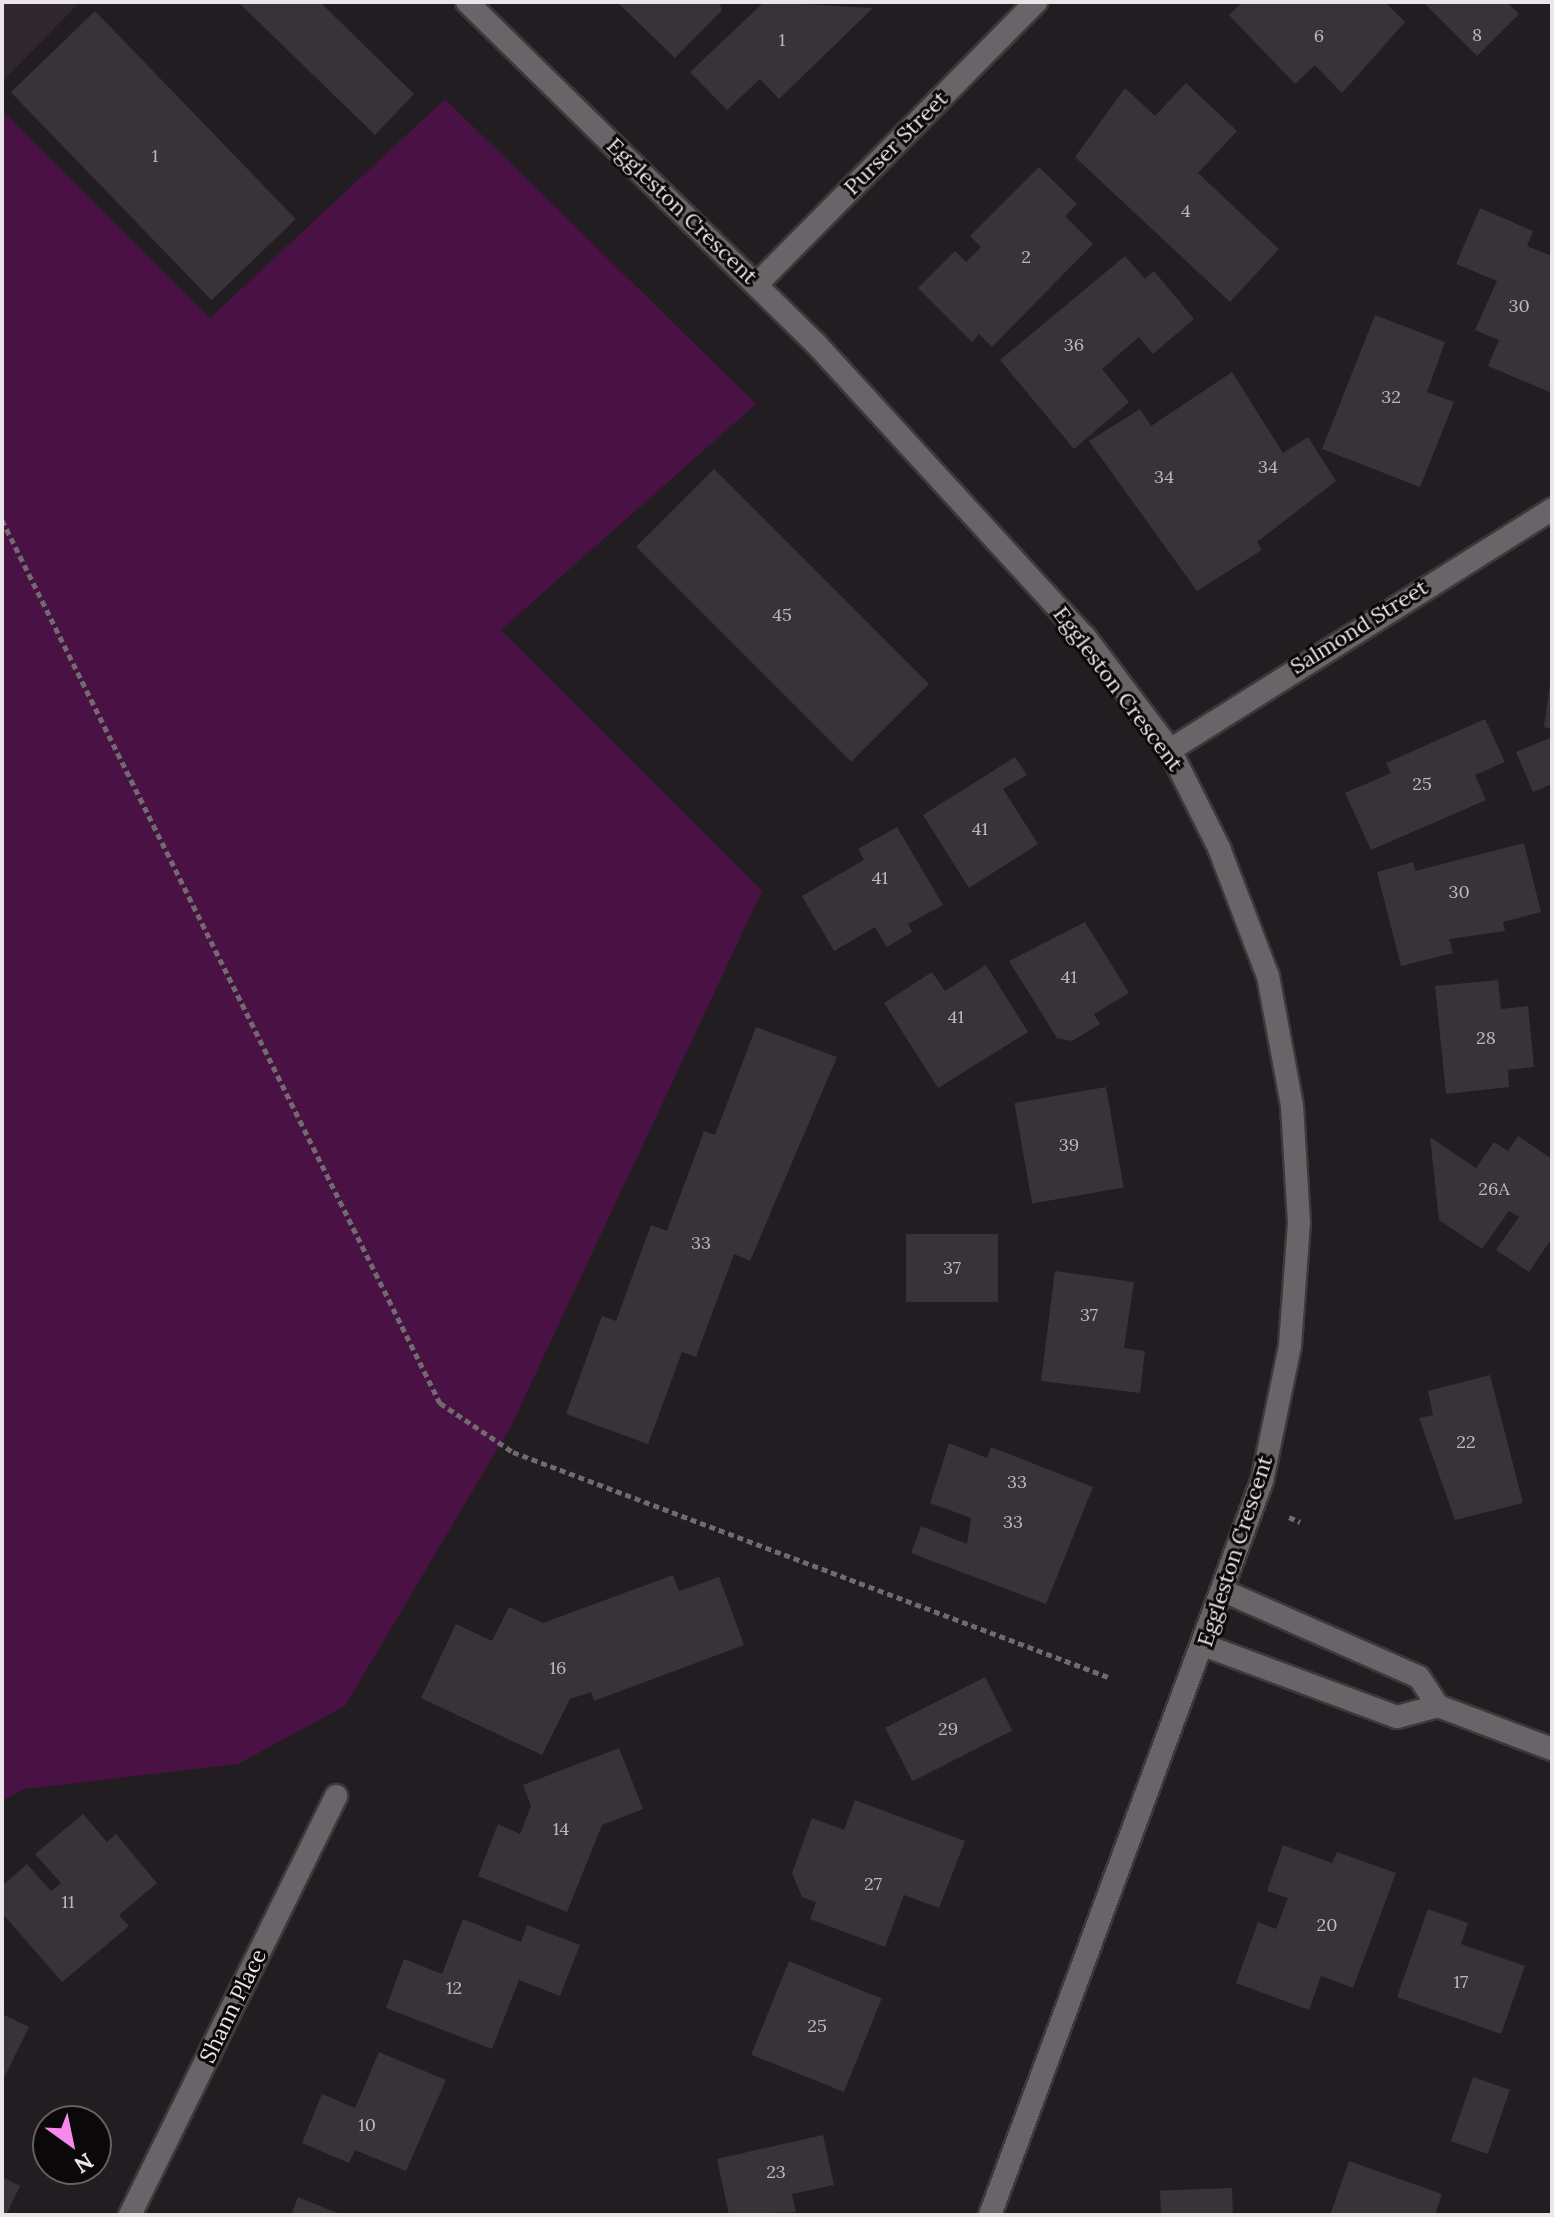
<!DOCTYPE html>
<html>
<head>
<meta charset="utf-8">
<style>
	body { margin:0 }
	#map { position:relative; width:1554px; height:2217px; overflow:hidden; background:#221d21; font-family:Lora,serif }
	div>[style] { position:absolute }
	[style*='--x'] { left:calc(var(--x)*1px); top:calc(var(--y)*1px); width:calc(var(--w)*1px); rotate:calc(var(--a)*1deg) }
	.built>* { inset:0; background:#30262e }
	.green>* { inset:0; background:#4a1244 }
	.building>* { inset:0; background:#383337; transform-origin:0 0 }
	.path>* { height:5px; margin-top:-2.5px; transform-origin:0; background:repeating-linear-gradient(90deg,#706b6f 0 6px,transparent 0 10px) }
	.roads { filter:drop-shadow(2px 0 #3c383b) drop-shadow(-2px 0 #3c383b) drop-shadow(0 2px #3c383b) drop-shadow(0 -2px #3c383b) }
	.minor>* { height:22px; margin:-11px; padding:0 11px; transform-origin:11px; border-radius:11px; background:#696468 }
	.tertiary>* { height:22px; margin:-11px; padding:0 11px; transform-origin:11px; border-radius:11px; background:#696468 }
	span { translate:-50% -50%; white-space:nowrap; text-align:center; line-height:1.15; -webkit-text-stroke:6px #0a0809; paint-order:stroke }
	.number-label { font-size:18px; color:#bdb8bc }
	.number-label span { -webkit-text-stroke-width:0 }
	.street-label { font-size:22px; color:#e9e5e8 }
	.frame { position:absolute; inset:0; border:4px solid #e9e5e8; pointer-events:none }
	.north { position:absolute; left:32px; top:2105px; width:80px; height:80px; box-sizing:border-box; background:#0a0809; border:2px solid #636062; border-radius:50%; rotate:147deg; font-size:22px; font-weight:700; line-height:32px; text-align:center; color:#e9e5e8 }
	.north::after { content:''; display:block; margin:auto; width:28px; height:36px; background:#f888e9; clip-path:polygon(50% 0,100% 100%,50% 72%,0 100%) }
</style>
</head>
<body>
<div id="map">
	<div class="built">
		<div style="clip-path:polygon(2px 2px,80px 2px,2px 82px)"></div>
	</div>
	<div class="green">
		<div style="clip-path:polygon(445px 99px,756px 404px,501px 630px,762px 891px,511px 1426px,345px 1706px,238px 1764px,24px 1789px,2px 1801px,2px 110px,210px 318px)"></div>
	</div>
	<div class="building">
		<div style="clip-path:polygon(238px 2px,320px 2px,414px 94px,375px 135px)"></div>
		<div style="clip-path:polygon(617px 2px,719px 2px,722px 10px,675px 58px)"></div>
		<div style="clip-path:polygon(764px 2px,873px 8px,779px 99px,760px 79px,727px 110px,690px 72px)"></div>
		<div style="clip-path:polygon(1242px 2px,1385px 2px,1405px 22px,1342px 93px,1315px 65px,1295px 84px,1229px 15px)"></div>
		<div style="clip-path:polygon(1423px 2px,1507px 2px,1519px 14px,1477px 56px)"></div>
		<div style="left:95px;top:11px;width:289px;height:117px;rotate:46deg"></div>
		<div style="clip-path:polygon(1186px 83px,1237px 131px,1198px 173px,1279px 249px,1230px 302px,1075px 157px,1125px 88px,1155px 116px)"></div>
		<div style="clip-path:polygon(1039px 167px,1077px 204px,1065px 216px,1093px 244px,992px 347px,979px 334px,972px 342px,918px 288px,955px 251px,966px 262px,981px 247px,970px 236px)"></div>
		<div style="clip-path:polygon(1480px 208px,1533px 231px,1527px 246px,1552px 256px,1552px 393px,1488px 366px,1499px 340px,1475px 330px,1497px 281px,1456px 264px)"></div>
		<div style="clip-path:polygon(1125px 256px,1145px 279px,1154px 271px,1194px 319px,1153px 354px,1139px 337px,1102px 369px,1129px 402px,1074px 449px,1000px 360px)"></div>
		<div style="clip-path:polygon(1375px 315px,1445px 342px,1427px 392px,1454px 402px,1420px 487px,1322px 449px)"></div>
		<div style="clip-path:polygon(1232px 372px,1283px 453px,1308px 437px,1336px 481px,1257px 542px,1262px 550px,1197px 591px,1089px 441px,1140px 409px,1151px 426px)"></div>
		<div style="left:714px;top:469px;width:304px;height:110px;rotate:45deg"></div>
		<div style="clip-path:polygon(1550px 684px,1552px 684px,1552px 729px,1544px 727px)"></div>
		<div style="clip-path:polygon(1485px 719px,1505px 762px,1475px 775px,1486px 800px,1371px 850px,1345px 793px,1391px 773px,1386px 763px)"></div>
		<div style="clip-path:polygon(1552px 737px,1552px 784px,1533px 792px,1516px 752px)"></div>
		<div style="clip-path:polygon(1015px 757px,1027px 775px,1003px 789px,1038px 844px,969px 888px,923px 815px)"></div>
		<div style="clip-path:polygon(897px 827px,943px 905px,908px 924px,912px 932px,887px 947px,875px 927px,834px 951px,802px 896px,864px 860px,858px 849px)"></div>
		<div style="clip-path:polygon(1524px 843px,1541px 912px,1503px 922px,1505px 931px,1449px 939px,1453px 953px,1401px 966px,1377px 872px,1413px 862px,1415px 871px)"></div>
		<div style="clip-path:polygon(1085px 922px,1129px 993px,1094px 1014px,1100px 1024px,1072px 1041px,1057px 1038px,1009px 961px)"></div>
		<div style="clip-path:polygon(986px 965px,1028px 1032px,938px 1088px,884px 1003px,932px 972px,945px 991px)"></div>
		<div style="clip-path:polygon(1498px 980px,1501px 1009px,1528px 1006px,1534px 1067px,1508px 1070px,1509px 1087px,1446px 1094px,1435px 986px)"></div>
		<div style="clip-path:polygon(756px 1027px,837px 1057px,750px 1261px,734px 1254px,696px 1357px,682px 1352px,648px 1444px,566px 1414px,602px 1316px,616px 1321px,651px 1225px,667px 1231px,704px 1131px,715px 1135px)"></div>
		<div style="left:1106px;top:1087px;width:102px;height:93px;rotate:80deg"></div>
		<div style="clip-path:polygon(1518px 1136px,1552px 1159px,1552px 1238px,1529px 1272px,1496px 1250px,1519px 1217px,1509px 1211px,1482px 1249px,1439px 1220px,1430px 1137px,1476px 1168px,1494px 1142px,1508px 1151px)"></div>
		<div style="left:906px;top:1234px;width:92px;height:68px"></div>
		<div style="clip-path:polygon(1055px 1271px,1134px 1282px,1124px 1348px,1145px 1351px,1140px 1393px,1041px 1381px)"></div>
		<div style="clip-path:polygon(1490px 1375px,1523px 1503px,1455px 1520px,1419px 1418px,1433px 1415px,1428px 1391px)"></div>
		<div style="clip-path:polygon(949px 1443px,987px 1458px,991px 1447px,1093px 1487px,1046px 1604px,911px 1553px,921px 1526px,967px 1544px,971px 1518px,930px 1503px)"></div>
		<div style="clip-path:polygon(673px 1575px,679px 1591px,719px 1577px,744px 1645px,594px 1701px,591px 1692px,570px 1699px,542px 1755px,421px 1698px,456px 1624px,492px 1641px,509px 1607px,543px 1623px)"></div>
		<div style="left:985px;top:1677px;width:60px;height:112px;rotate:63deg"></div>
		<div style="clip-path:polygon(619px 1748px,643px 1809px,602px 1825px,567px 1912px,478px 1876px,498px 1824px,520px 1834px,531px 1806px,523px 1785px)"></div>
		<div style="clip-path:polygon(855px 1800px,965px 1841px,939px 1908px,904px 1895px,885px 1947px,810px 1919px,816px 1902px,802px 1897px,792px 1873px,812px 1818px,844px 1830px)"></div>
		<div style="clip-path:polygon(83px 1814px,107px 1842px,116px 1834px,157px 1883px,119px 1915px,129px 1926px,62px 1982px,2px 1913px,2px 1886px,27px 1864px,51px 1891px,61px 1883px,35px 1854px)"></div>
		<div style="clip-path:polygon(1283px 1845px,1332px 1863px,1337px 1852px,1396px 1873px,1353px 1988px,1321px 1976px,1309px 2010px,1236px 1983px,1258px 1922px,1276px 1929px,1288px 1898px,1267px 1891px)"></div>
		<div style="clip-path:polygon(1428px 1909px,1468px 1923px,1461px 1944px,1525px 1966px,1501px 2034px,1397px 1997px)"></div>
		<div style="clip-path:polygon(463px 1919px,521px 1942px,527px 1925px,580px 1945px,560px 1996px,519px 1980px,492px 2049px,386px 2008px,404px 1959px,442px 1974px)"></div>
		<div style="left:789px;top:1961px;width:100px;height:101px;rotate:22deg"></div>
		<div style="clip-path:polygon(2px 2014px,29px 2027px,2px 2082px)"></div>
		<div style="clip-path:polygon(379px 2052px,446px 2080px,406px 2171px,355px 2150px,349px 2163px,302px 2143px,322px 2094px,355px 2108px)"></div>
		<div style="left:1473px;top:2077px;width:39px;height:68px;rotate:19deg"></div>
		<div style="clip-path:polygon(823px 2135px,834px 2185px,792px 2194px,796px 2212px,729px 2215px,717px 2159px)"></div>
		<div style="clip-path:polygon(1349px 2161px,1442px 2194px,1435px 2215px,1330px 2215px)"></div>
		<div style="clip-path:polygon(2px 2177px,20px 2186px,6px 2215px,2px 2215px)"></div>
		<div style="left:1232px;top:2188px;width:27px;height:72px;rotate:88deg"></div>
		<div style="clip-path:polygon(298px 2197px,342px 2215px,291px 2215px)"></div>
	</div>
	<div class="path">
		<div style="--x:2;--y:520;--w:986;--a:63.62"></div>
		<div style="--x:440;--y:1403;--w:88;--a:33.9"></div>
		<div style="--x:513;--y:1452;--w:636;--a:20.71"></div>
		<div style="--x:1289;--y:1517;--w:12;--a:24"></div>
	</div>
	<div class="roads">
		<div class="minor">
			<div style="--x:757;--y:284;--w:397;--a:-45.3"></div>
			<div style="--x:1170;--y:750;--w:452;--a:-32.2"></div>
			<div style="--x:1226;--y:1592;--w:211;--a:23.8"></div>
			<div style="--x:1419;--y:1677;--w:35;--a:57"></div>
			<div style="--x:1438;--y:1706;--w:122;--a:20.7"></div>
			<div style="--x:1206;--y:1646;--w:204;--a:20.4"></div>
			<div style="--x:1397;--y:1717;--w:42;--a:-15"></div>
			<div style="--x:130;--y:2215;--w:467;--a:-63.8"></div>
		</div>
		<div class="tertiary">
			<div style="--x:467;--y:2;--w:491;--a:44.4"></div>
			<div style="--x:818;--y:346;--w:395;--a:47.5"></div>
			<div style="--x:1085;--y:637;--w:141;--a:53"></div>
			<div style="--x:1170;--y:750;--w:110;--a:63.4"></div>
			<div style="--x:1219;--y:848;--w:137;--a:69.1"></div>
			<div style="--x:1268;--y:976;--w:131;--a:79.5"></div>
			<div style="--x:1292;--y:1105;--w:118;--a:86.6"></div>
			<div style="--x:1299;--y:1223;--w:123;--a:94.2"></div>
			<div style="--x:1290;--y:1346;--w:138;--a:101.7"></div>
			<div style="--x:1262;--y:1481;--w:783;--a:110.33"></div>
		</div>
	</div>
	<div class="number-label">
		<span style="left:1477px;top:35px">8</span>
		<span style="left:1319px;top:36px">6</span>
		<span style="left:782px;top:40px">1</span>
		<span style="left:155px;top:156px">1</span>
		<span style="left:1186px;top:211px">4</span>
		<span style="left:1026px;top:257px">2</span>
		<span style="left:1519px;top:306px">30</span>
		<span style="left:1074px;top:345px">36</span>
		<span style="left:1391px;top:397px">32</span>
		<span style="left:1268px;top:467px">34</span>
		<span style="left:1164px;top:477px">34</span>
		<span style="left:782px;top:615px">45</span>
		<span style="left:1422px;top:784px">25</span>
		<span style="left:980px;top:829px">41</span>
		<span style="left:880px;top:878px">41</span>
		<span style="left:1459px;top:892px">30</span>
		<span style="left:1069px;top:977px">41</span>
		<span style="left:956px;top:1017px">41</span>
		<span style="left:1486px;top:1038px">28</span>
		<span style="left:1069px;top:1145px">39</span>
		<span style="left:1494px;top:1189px">26A</span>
		<span style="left:701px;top:1243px">33</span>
		<span style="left:952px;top:1268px">37</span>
		<span style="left:1089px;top:1315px">37</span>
		<span style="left:1466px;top:1442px">22</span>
		<span style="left:1017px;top:1482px">33</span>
		<span style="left:1013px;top:1522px">33</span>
		<span style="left:558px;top:1668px">16</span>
		<span style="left:948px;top:1729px">29</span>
		<span style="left:561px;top:1829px">14</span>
		<span style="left:873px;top:1884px">27</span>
		<span style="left:68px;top:1902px">11</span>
		<span style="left:1327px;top:1925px">20</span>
		<span style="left:1461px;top:1982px">17</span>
		<span style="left:454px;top:1988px">12</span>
		<span style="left:817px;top:2026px">25</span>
		<span style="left:367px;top:2125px">10</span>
		<span style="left:776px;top:2172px">23</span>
	</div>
	<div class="street-label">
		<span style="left:896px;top:143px;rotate:-45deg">Purser Street</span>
		<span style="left:682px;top:211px;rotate:44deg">Eggleston Crescent</span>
		<span style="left:1359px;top:627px;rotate:-32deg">Salmond Street</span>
		<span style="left:1118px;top:689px;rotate:53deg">Eggleston Crescent</span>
		<span style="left:1235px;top:1551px;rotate:-72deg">Eggleston Crescent</span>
		<span style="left:233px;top:2006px;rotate:-64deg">Shann Place</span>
	</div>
	<div class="frame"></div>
	<div class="north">N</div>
</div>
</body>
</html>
